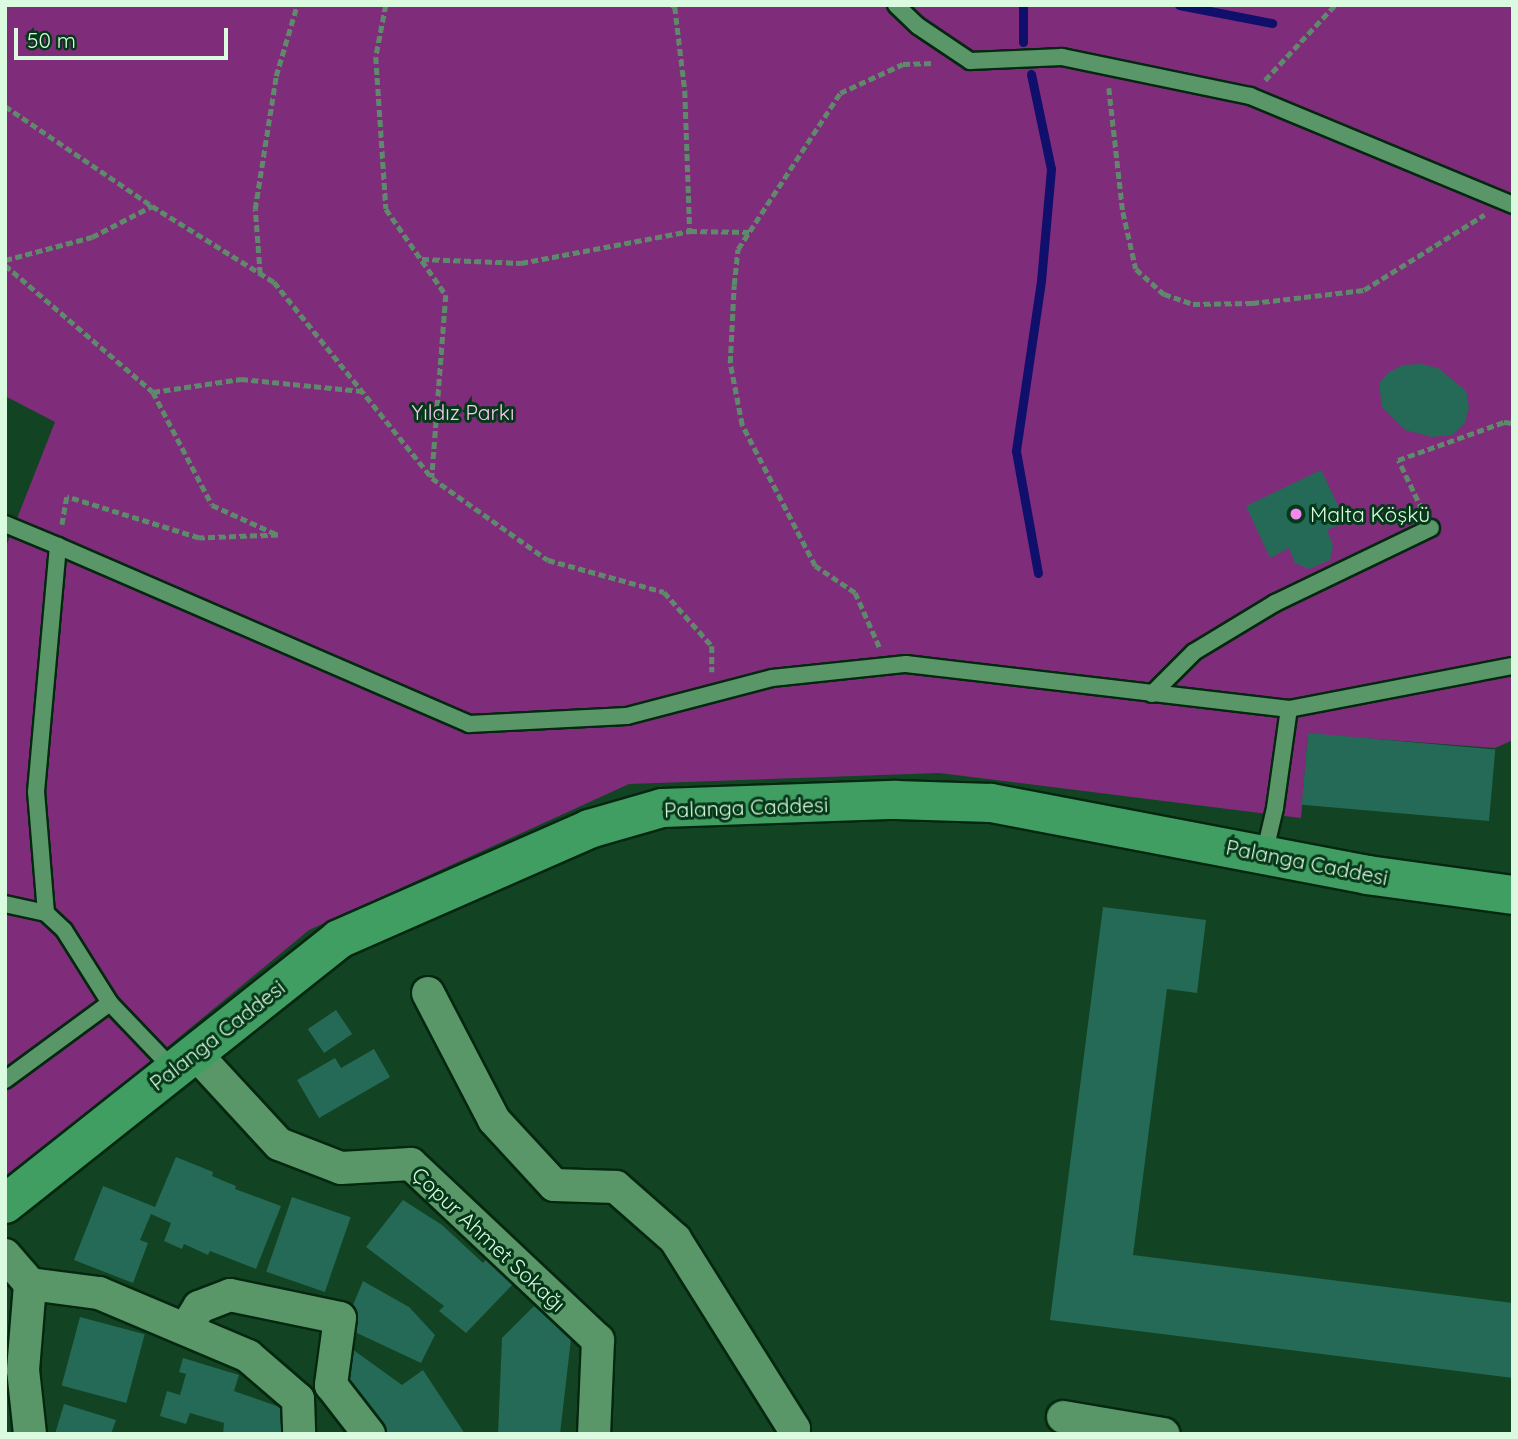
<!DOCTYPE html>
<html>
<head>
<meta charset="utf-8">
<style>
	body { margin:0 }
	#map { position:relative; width:1518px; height:1439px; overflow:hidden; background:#124322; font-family:Quicksand,sans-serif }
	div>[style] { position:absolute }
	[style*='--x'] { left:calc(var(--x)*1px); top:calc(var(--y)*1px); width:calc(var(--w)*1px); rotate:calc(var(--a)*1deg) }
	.green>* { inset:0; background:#7f2d7a }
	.stream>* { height:9px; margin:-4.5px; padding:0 4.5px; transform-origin:4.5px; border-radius:4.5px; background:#110f6c }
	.building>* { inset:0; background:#246a56; transform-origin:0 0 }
	.path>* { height:4.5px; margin-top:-2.25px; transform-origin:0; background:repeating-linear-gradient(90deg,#5f896b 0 7px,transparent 0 10.5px) }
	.roads { filter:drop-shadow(2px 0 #052710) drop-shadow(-2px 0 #052710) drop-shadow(0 2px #052710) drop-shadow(0 -2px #052710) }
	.lane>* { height:16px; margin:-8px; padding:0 8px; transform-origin:8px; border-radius:8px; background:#599768 }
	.street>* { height:32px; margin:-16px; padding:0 16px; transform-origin:16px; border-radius:16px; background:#599768 }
	.secondary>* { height:38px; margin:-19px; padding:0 19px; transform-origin:19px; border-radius:19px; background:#409e62 }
	.dots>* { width:19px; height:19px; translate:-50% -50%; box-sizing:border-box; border:4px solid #053818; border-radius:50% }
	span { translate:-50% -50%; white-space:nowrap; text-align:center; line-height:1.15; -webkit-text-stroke:6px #053818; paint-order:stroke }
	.park-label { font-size:21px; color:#f8caf2 }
	.poi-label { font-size:21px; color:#dbfbe0 }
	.left { translate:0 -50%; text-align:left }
	.street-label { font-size:21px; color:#dbfbe0 }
	.frame { position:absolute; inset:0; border:7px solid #dbfbe0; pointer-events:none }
	.scale { position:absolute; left:14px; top:28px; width:214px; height:32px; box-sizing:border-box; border:4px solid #dbfbe0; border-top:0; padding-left:9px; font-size:21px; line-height:24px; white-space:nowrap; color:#dbfbe0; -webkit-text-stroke:5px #053818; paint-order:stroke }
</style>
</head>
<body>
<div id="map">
	<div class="green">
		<div style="clip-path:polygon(5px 5px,1513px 5px,1513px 740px,1495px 748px,1308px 734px,1301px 818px,939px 773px,629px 784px,309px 930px,5px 1181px,5px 549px,55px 422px,5px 396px)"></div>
	</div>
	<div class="stream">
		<div style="--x:1023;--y:5;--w:37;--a:90"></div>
		<div style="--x:1179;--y:5;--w:95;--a:11"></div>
		<div style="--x:1031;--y:74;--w:97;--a:78.1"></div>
		<div style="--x:1051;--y:169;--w:112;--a:95.1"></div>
		<div style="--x:1041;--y:281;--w:172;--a:98.4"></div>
		<div style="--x:1016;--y:451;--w:124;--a:79.8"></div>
	</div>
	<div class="building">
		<div style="clip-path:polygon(1421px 364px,1438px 368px,1466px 391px,1469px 407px,1465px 423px,1452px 435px,1432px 437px,1405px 430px,1382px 407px,1379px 383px,1388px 373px,1403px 365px)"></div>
		<div style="clip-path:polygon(1321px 470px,1346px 522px,1327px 530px,1333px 545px,1330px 560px,1309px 569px,1295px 563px,1289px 548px,1270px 558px,1246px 506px)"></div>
		<div style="left:1308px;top:733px;width:188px;height:72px;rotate:5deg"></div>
		<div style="clip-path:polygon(1103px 907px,1206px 920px,1197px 993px,1167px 989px,1133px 1255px,1513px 1303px,1513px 1378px,1050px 1320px)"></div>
		<div style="left:336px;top:1010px;width:29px;height:34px;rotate:56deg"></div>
		<div style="clip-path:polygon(374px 1049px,390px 1077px,319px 1118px,297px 1080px,335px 1058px,341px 1068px)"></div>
		<div style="clip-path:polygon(176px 1157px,213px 1172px,212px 1176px,236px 1186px,235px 1189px,281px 1206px,256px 1269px,210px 1251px,208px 1255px,184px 1244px,182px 1249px,164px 1241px,171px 1223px,151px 1214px,140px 1240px,148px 1243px,133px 1283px,74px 1260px,103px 1186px,155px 1207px)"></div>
		<div style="left:292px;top:1197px;width:62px;height:79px;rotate:19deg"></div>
		<div style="clip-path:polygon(403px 1200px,442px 1225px,483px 1263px,487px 1258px,515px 1282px,466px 1333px,439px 1311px,444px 1306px,366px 1247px)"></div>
		<div style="clip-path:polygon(363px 1281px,409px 1307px,435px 1335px,421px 1363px,344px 1327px)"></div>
		<div style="clip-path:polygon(534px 1306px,571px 1339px,560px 1434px,498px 1434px,502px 1338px)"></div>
		<div style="left:80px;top:1317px;width:67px;height:71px;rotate:15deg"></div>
		<div style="clip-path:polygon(352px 1349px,402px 1385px,423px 1370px,465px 1434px,382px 1434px,344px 1382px)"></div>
		<div style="clip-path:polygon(183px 1358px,239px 1375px,234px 1391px,291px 1411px,285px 1434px,223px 1434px,224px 1423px,190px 1413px,186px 1424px,160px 1416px,167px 1391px,180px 1395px,186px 1374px,179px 1372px)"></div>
		<div style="clip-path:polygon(64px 1404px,116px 1420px,111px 1434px,55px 1434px)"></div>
	</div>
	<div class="path">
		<div style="--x:386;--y:5;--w:53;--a:100.9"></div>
		<div style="--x:376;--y:57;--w:152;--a:86.2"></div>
		<div style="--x:386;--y:209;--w:105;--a:55.1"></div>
		<div style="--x:446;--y:295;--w:183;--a:94.4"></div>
		<div style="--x:672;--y:5;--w:4;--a:34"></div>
		<div style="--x:675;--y:7;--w:85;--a:83.2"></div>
		<div style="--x:685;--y:91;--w:140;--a:88"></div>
		<div style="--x:1265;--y:80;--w:103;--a:-47"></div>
		<div style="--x:1109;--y:88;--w:125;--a:83.6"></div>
		<div style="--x:1123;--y:212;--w:58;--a:77.2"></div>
		<div style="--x:1136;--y:269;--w:38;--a:42"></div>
		<div style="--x:1164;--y:294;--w:31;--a:19"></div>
		<div style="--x:1193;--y:304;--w:59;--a:-1"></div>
		<div style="--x:1252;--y:303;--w:113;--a:-6.6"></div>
		<div style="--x:1364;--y:290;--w:142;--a:-32"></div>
		<div style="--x:5;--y:106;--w:178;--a:34.2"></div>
		<div style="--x:152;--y:206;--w:144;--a:31.9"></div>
		<div style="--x:274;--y:282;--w:252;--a:51.1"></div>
		<div style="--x:432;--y:478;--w:142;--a:35.3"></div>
		<div style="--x:548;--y:560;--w:120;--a:15.4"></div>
		<div style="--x:664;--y:592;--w:72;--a:48.4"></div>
		<div style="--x:712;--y:646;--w:26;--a:90"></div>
		<div style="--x:422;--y:259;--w:99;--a:2.3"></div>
		<div style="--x:521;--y:263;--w:172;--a:-10.7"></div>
		<div style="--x:690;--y:231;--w:59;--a:1"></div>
		<div style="--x:5;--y:260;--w:90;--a:-14.8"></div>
		<div style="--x:92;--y:237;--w:68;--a:-27.3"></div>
		<div style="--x:5;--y:265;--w:195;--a:40.6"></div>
		<div style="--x:153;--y:392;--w:127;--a:62.4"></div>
		<div style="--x:212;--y:505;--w:72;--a:24.4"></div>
		<div style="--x:278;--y:535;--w:79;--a:177.8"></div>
		<div style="--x:199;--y:538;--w:138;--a:-162.7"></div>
		<div style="--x:67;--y:497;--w:28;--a:100"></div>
		<div style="--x:260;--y:274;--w:65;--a:-94.4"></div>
		<div style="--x:255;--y:209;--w:135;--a:-81"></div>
		<div style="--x:276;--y:76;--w:74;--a:-73.5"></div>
		<div style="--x:153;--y:392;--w:89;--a:-8.4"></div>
		<div style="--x:241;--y:379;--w:121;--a:5.7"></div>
		<div style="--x:1422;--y:510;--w:55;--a:-115.6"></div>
		<div style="--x:1398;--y:460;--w:113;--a:-19.7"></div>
		<div style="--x:1504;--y:422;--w:9;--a:6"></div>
		<div style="--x:879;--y:647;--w:59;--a:-114"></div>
		<div style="--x:855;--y:593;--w:48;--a:-146"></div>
		<div style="--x:815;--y:566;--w:159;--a:-117.4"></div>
		<div style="--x:742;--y:425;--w:63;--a:-101"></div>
		<div style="--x:730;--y:363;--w:78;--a:-87.1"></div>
		<div style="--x:734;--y:285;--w:36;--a:-84"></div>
		<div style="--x:738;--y:249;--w:186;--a:-56.8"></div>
		<div style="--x:840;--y:93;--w:69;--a:-24.7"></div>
		<div style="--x:903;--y:64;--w:31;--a:-2"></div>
	</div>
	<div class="roads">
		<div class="lane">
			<div style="--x:896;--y:5;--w:30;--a:44"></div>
			<div style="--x:918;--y:26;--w:63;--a:33.9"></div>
			<div style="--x:970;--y:61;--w:92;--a:-2.5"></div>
			<div style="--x:1062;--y:57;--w:192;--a:11.7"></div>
			<div style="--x:1250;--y:96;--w:285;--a:22.5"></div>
			<div style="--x:5;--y:524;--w:57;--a:22.5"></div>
			<div style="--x:1152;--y:694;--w:59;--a:-45"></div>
			<div style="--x:1194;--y:652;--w:95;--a:-31.2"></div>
			<div style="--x:1275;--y:603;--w:173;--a:-25.7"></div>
			<div style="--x:1264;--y:855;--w:48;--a:-76.8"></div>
			<div style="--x:1275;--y:808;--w:100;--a:-82"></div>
			<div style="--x:5;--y:904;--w:42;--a:12.4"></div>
			<div style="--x:173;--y:1069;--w:91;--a:-133.7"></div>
			<div style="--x:110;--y:1003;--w:86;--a:-122.2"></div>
			<div style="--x:64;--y:930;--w:25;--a:-137"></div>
			<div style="--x:46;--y:913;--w:121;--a:-94.7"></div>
			<div style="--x:36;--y:792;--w:247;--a:-84.9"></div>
			<div style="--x:58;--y:546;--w:448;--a:23.4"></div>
			<div style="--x:469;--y:724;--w:158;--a:-2.9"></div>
			<div style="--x:627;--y:716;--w:150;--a:-14.7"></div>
			<div style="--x:772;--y:678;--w:135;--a:-6"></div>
			<div style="--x:906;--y:664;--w:386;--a:6.7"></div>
			<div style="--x:1289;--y:709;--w:228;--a:-10.9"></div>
			<div style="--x:5;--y:1080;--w:130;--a:-36.3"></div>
		</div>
		<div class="street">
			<div style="--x:428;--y:993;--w:143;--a:62.5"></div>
			<div style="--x:494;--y:1120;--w:88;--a:47.3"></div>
			<div style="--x:554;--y:1185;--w:62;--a:1.8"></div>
			<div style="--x:616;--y:1187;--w:79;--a:41.4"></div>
			<div style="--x:675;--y:1239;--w:224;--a:57.9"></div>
			<div style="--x:794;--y:1429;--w:5;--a:101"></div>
			<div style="--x:194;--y:1052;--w:125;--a:47.3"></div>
			<div style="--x:279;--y:1144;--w:66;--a:21.2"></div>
			<div style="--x:341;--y:1168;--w:70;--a:-3.3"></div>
			<div style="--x:411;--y:1164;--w:257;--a:43.3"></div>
			<div style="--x:598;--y:1340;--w:94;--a:92.4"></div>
			<div style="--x:5;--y:1255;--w:38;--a:49"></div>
			<div style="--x:30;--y:1284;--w:70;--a:7.4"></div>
			<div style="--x:99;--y:1293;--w:162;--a:22.9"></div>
			<div style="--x:248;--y:1356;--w:66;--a:40.7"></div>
			<div style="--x:298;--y:1399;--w:35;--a:88"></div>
			<div style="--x:186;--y:1328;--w:25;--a:-58"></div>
			<div style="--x:199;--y:1307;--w:33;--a:-21"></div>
			<div style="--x:230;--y:1295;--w:112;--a:11.8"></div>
			<div style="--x:340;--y:1318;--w:68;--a:97.7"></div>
			<div style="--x:331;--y:1385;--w:62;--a:52.2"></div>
			<div style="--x:1063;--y:1417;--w:102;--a:9.6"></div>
			<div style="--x:30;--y:1434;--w:64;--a:-96.2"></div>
			<div style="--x:23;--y:1370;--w:86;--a:-85.3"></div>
		</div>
		<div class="secondary">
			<div style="--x:5;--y:1204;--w:426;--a:-38.4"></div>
			<div style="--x:339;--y:939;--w:273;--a:-23.7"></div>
			<div style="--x:589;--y:829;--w:76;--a:-16"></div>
			<div style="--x:662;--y:808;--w:234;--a:-2"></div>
			<div style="--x:896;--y:800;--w:95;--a:1.8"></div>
			<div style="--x:991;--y:803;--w:383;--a:10.8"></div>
			<div style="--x:1367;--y:875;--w:147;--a:7.8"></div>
		</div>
	</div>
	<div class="dots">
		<div style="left:1296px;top:514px;background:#f688ed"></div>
	</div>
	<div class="park-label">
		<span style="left:463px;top:412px">Yıldız Parkı</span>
	</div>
	<div class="poi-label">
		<span class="left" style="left:1310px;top:514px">Malta Köşkü</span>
	</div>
	<div class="street-label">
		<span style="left:746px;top:807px;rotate:-2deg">Palanga Caddesi</span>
		<span style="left:1307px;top:862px;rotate:11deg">Palanga Caddesi</span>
		<span style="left:217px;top:1035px;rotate:-38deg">Palanga Caddesi</span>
		<span style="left:489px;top:1239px;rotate:43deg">Çopur Ahmet Sokağı</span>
	</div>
	<div class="frame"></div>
	<div class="scale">50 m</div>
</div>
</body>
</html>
